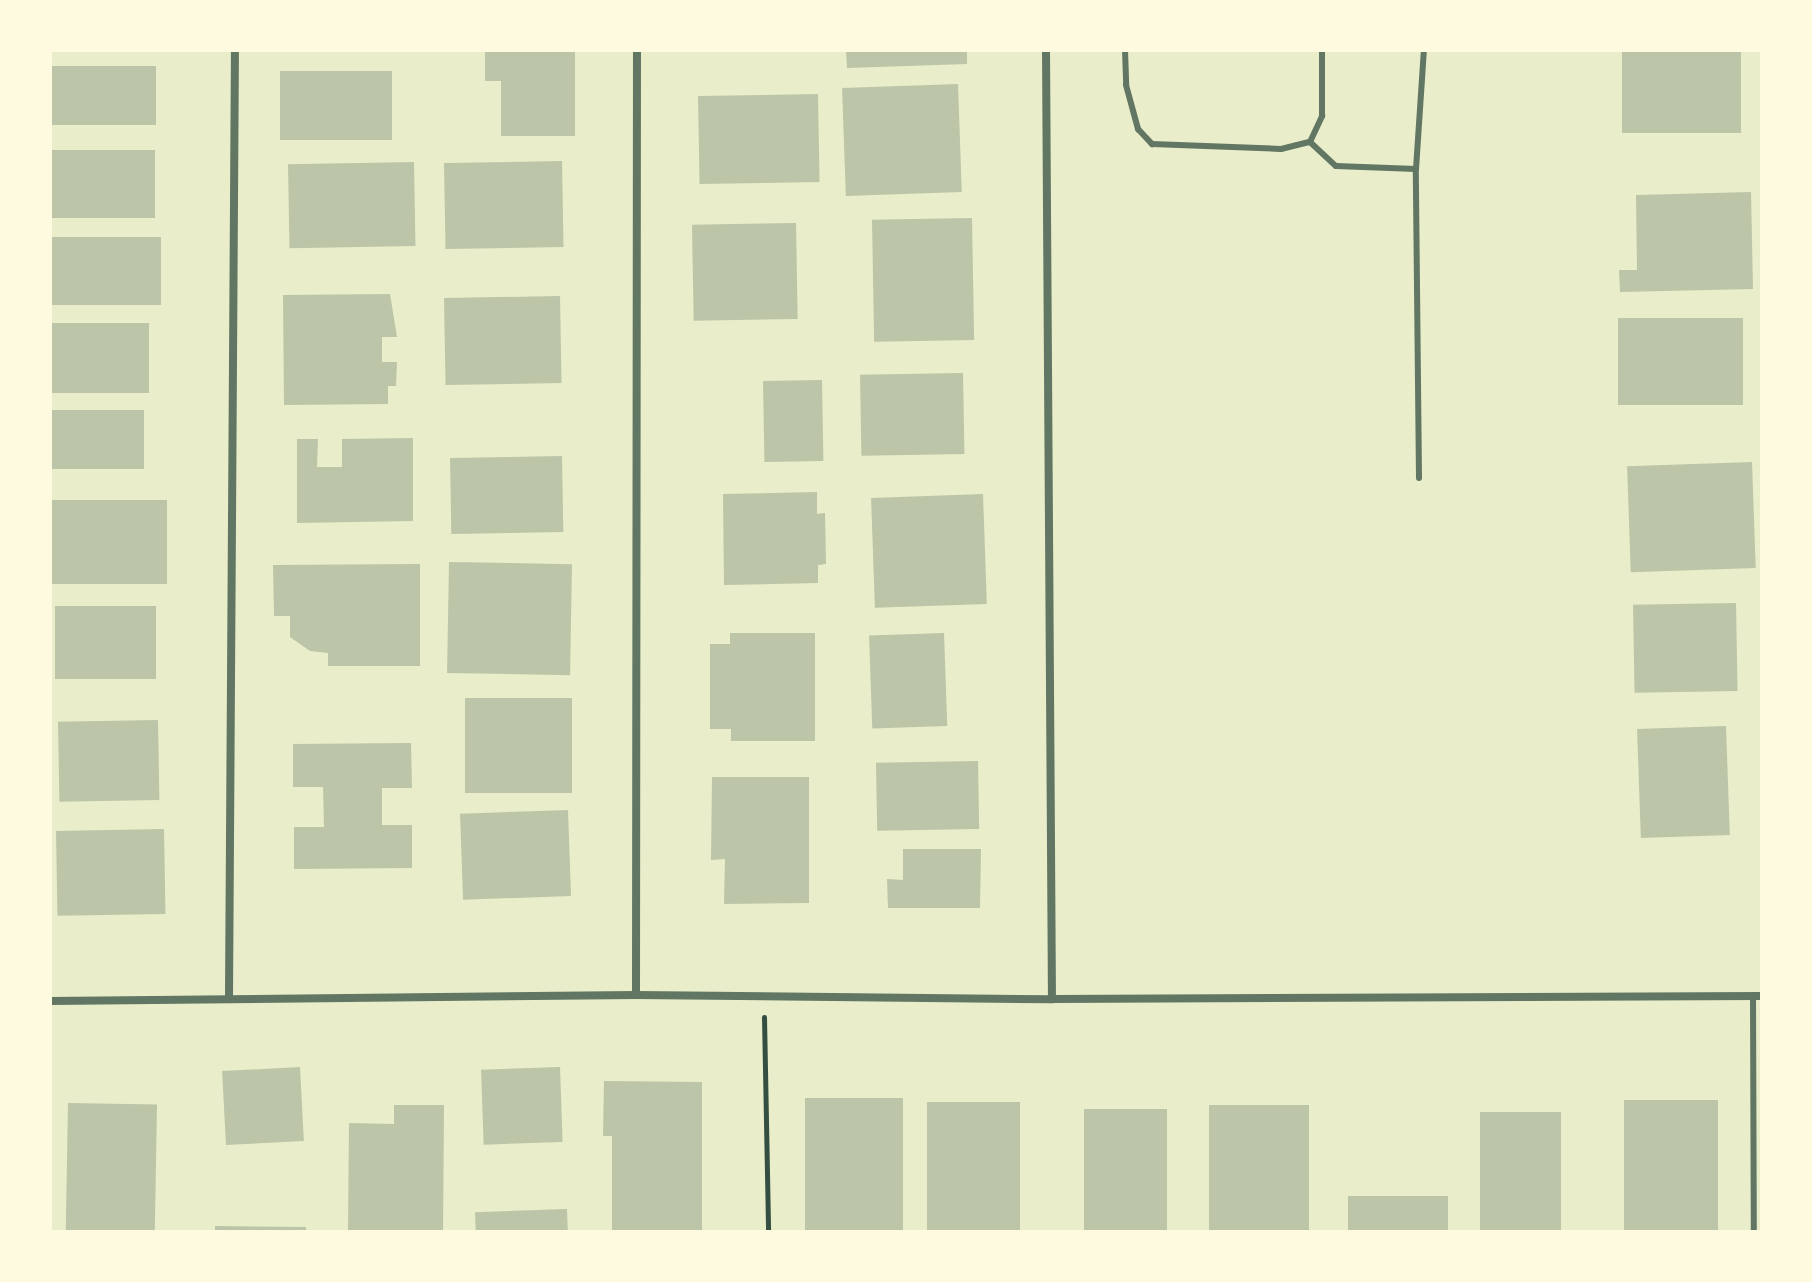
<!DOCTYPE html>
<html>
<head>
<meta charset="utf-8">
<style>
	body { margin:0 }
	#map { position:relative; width:1812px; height:1282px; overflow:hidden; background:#e9edc9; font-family:Karla,sans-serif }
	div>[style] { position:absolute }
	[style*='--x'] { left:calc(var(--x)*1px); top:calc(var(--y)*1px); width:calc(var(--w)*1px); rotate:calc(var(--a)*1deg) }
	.building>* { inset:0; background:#bcc5a7; transform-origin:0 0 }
	.path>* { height:5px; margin:-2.5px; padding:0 2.5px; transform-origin:2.5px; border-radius:2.5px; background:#344e41 }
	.service>* { height:6px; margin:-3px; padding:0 3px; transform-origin:3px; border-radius:3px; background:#617663 }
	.minor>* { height:8px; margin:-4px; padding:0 4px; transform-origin:4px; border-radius:4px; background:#617663 }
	span { translate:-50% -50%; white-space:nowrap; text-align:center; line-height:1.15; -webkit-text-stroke:7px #fefae0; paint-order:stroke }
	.frame { position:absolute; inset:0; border:52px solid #fefae0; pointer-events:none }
</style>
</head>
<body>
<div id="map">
	<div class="building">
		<div style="clip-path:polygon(485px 50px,575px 50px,575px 136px,501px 136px,501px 81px,485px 81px)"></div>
		<div style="clip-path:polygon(846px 50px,967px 50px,967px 64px,847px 68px)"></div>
		<div style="left:1622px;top:50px;width:119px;height:83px"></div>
		<div style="left:156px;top:66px;width:59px;height:106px;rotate:90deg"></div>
		<div style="left:392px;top:71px;width:69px;height:112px;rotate:90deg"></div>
		<div style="left:958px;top:84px;width:108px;height:116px;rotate:88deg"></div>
		<div style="left:818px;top:94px;width:88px;height:120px;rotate:89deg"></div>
		<div style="left:155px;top:150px;width:68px;height:105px;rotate:90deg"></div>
		<div style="left:562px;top:161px;width:86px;height:118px;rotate:89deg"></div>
		<div style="left:414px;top:162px;width:84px;height:126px;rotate:89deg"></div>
		<div style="clip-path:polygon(1751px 192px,1753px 289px,1620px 292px,1619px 270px,1637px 270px,1636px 195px)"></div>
		<div style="left:972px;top:218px;width:122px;height:100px;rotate:89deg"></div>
		<div style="left:796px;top:223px;width:96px;height:104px;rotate:89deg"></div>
		<div style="left:161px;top:237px;width:68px;height:111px;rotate:90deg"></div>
		<div style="clip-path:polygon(390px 294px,397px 337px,382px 337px,382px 362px,397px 362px,396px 386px,388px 386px,388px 404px,284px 405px,283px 295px)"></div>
		<div style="left:560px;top:296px;width:87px;height:116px;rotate:89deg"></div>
		<div style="left:1618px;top:318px;width:125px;height:87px"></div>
		<div style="left:50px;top:323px;width:99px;height:70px"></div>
		<div style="left:963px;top:373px;width:81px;height:103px;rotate:89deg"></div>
		<div style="left:822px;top:380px;width:81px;height:59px;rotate:89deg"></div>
		<div style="left:144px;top:410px;width:59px;height:94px;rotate:90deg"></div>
		<div style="clip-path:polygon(413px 438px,413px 521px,297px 523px,297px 439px,318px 439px,317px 467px,342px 467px,342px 439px)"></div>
		<div style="left:562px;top:456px;width:76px;height:112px;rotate:89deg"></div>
		<div style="left:1752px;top:462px;width:106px;height:125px;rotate:88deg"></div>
		<div style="clip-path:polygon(817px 492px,817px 514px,825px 513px,826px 564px,818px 565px,818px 583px,724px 585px,723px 494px)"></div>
		<div style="left:983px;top:494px;width:110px;height:112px;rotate:88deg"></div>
		<div style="left:167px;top:500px;width:84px;height:117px;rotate:90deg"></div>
		<div style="left:449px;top:562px;width:123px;height:111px;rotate:1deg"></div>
		<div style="clip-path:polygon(420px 564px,420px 666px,328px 666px,328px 653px,310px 651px,290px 637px,290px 616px,274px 616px,273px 565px)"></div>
		<div style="left:1736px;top:603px;width:88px;height:103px;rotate:89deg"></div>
		<div style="left:156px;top:606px;width:73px;height:101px;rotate:90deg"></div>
		<div style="clip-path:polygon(730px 633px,815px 633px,815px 741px,731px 741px,731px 729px,710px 729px,710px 644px,730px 644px)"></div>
		<div style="left:944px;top:633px;width:93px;height:75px;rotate:88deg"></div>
		<div style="left:465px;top:698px;width:107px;height:95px"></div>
		<div style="left:158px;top:720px;width:80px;height:100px;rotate:89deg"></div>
		<div style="left:1726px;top:726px;width:109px;height:89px;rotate:88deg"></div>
		<div style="clip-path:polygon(411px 743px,412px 788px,382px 788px,382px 825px,412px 825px,412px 868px,294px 869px,294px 827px,324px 827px,323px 787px,293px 787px,293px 744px)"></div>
		<div style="left:978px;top:761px;width:68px;height:102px;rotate:89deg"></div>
		<div style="clip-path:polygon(712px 777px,809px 777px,809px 903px,724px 904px,725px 859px,711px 860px)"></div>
		<div style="left:568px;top:810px;width:86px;height:108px;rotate:88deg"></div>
		<div style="left:164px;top:829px;width:85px;height:108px;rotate:89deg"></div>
		<div style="clip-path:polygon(903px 849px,981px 849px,980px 908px,888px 908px,887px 879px,903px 880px)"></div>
		<div style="left:300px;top:1067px;width:74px;height:78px;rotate:87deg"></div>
		<div style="left:560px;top:1067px;width:75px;height:79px;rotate:88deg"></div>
		<div style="clip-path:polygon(604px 1081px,702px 1082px,702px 1232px,612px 1232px,612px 1136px,603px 1136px)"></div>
		<div style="left:805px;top:1098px;width:98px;height:134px"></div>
		<div style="left:1624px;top:1100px;width:94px;height:132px"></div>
		<div style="left:927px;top:1102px;width:93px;height:130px"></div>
		<div style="left:68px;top:1103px;width:89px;height:129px;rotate:1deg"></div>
		<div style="clip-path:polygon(394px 1105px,444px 1105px,443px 1232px,348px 1232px,349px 1123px,394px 1124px)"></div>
		<div style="left:1209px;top:1105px;width:100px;height:127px"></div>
		<div style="left:1084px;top:1109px;width:83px;height:123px"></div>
		<div style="left:1480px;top:1112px;width:81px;height:120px"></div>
		<div style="left:1348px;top:1196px;width:100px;height:36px"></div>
		<div style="left:567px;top:1209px;width:23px;height:92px;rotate:88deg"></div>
		<div style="clip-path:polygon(215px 1226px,306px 1227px,306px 1232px,215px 1232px)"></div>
	</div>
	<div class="path">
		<div style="--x:764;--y:1017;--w:215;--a:88.9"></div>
	</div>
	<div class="service">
		<div style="--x:1125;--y:50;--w:35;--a:88"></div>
		<div style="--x:1126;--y:85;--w:46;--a:74.7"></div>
		<div style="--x:1138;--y:129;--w:21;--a:47"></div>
		<div style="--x:1152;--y:144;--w:129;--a:2.2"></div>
		<div style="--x:1281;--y:149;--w:30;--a:-14"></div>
		<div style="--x:1310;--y:142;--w:29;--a:-65"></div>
		<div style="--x:1322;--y:116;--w:66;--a:-90"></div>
		<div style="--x:1310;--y:142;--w:35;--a:43"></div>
		<div style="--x:1336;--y:166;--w:80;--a:2.1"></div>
		<div style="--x:1419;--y:478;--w:309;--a:-90.6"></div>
		<div style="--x:1416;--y:169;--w:119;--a:-86.2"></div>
		<div style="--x:1753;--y:996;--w:236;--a:89.8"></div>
	</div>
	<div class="minor">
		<div style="--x:1046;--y:50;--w:949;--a:89.64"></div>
		<div style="--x:636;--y:995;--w:945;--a:-89.94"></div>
		<div style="--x:229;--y:997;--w:947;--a:-89.64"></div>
		<div style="--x:50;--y:1001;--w:586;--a:-0.59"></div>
		<div style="--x:636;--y:995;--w:416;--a:0.6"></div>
		<div style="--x:1052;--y:999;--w:710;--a:-0.24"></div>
	</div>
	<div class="frame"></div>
</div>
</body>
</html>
